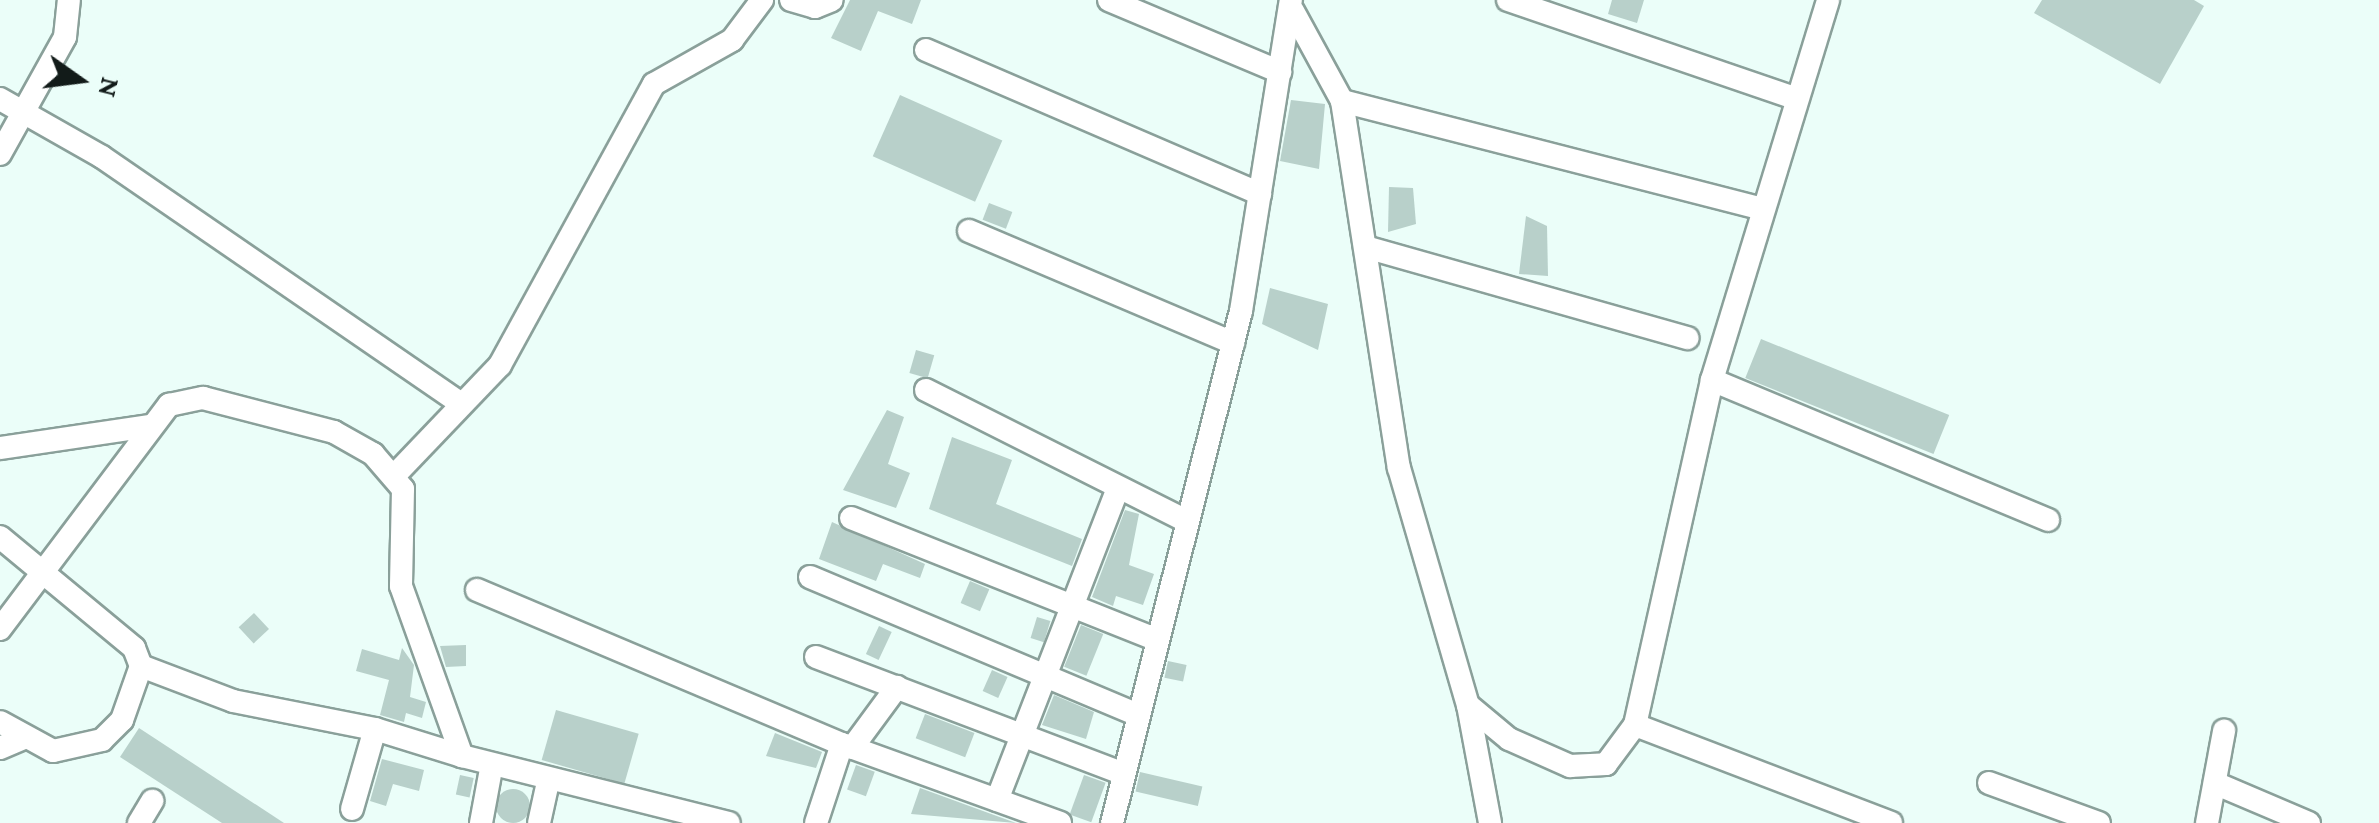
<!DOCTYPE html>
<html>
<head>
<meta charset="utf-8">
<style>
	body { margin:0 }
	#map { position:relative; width:2379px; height:823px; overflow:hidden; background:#ebfef9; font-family:"Crimson Pro",serif }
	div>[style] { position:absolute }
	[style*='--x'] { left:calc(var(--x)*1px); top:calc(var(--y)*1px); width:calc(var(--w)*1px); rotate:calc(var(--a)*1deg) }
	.building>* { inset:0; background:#b8d0ca; transform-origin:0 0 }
	.round { border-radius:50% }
	.roads { filter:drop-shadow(2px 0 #8aa09a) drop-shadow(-2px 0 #8aa09a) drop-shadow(0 2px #8aa09a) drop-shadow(0 -2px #8aa09a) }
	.minor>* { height:22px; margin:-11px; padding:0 11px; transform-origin:11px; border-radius:11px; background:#fff }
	span { translate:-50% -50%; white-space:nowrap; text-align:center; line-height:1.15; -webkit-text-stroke:9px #ebfef9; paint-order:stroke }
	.north { position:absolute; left:30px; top:30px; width:100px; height:100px; -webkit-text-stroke:8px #ebfef9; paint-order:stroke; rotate:104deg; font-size:28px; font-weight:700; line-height:40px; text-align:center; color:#121b19 }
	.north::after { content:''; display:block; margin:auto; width:35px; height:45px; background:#121b19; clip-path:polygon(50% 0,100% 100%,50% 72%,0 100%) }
</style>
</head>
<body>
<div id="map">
	<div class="building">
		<div style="clip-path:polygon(850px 0,921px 0,912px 24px,878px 11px,861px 51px,831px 38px)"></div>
		<div style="clip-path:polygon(1612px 0,1644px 0,1637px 23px,1608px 14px)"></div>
		<div style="clip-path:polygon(2042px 0,2194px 0,2204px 6px,2160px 84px,2034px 13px)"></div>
		<div style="left:900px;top:95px;width:112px;height:67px;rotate:24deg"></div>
		<div style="clip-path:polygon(1291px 100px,1325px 104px,1319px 169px,1280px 161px)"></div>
		<div style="clip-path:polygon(1389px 187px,1413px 188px,1416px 224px,1388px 232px)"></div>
		<div style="left:989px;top:203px;width:25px;height:18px;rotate:21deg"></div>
		<div style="clip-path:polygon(1526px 216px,1547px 226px,1548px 276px,1519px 274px)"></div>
		<div style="clip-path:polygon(1270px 288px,1328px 304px,1318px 350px,1262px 324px)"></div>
		<div style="left:1761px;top:339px;width:203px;height:42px;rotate:22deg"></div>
		<div style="left:916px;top:350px;width:19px;height:24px;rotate:16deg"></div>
		<div style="clip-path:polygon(887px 410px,904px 417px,888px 464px,910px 473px,896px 508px,843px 490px)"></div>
		<div style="clip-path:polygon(952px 437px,1012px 460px,996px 504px,1082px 539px,1072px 566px,929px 509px)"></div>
		<div style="clip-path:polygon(1125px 510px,1139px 514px,1129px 565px,1154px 574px,1143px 605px,1116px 596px,1113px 606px,1092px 597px)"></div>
		<div style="clip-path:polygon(832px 522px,925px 564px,920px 578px,883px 564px,876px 581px,819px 559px)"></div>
		<div style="left:970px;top:581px;width:21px;height:24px;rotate:23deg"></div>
		<div style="left:254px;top:613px;width:22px;height:21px;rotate:47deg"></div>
		<div style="left:1037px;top:617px;width:14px;height:22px;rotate:17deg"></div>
		<div style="left:1081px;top:625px;width:24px;height:45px;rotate:22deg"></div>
		<div style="left:879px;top:626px;width:14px;height:31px;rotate:25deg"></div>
		<div style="clip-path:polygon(466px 645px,466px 666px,446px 667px,440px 646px)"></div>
		<div style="clip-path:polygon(402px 648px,414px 665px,410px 697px,426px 702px,422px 718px,406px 713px,404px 722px,380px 715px,389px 680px,356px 671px,362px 649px,399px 660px)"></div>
		<div style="left:1168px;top:661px;width:19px;height:17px;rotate:12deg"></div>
		<div style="left:992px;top:670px;width:17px;height:23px;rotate:24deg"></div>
		<div style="clip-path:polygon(1054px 695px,1094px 712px,1086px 739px,1042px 725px)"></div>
		<div style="left:556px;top:710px;width:86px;height:52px;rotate:16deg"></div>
		<div style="left:925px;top:714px;width:53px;height:26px;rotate:21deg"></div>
		<div style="clip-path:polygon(139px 728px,284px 823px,222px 823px,120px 757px)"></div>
		<div style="clip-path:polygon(775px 733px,822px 752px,816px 768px,766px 756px)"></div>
		<div style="clip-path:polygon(382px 759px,424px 770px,419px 791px,393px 784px,386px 806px,370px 801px)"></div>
		<div style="left:856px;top:765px;width:20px;height:26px;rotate:20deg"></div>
		<div style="left:1140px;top:772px;width:64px;height:20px;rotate:13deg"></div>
		<div style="left:460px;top:775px;width:14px;height:20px;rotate:12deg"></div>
		<div style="left:1084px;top:775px;width:23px;height:42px;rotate:20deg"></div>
		<div style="clip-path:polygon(920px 788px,1016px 823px,911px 814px)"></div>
		<div class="round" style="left:496px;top:789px;width:34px;height:34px"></div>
	</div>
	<div class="roads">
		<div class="minor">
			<div style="--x:791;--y:0;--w:25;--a:16"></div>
			<div style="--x:815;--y:7;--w:18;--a:-22"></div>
			<div style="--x:1109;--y:0;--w:186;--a:22.8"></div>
			<div style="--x:1508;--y:0;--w:303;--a:18.9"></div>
			<div style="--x:1293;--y:11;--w:102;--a:61.4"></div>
			<div style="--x:1342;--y:101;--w:371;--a:81.2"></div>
			<div style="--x:1399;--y:468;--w:247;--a:73.8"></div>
			<div style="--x:1468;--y:705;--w:120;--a:79.4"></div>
			<div style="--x:926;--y:50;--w:364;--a:23.3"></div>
			<div style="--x:0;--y:99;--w:117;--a:29.6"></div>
			<div style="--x:102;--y:157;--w:434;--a:34.5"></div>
			<div style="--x:1342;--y:101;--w:434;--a:14.4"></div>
			<div style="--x:0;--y:154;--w:134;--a:-60.9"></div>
			<div style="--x:65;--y:37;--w:37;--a:-84"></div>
			<div style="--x:969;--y:231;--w:287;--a:23"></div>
			<div style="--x:1369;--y:248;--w:331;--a:15.8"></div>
			<div style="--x:1712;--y:380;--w:364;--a:22.6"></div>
			<div style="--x:926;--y:390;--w:293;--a:26.7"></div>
			<div style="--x:0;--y:448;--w:151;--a:-8.4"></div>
			<div style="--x:394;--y:476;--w:153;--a:-46.3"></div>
			<div style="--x:500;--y:365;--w:320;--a:-61.3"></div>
			<div style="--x:654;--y:84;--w:90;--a:-29.4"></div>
			<div style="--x:732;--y:40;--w:50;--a:-53.1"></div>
			<div style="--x:851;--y:518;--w:330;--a:21.7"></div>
			<div style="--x:0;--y:537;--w:174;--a:39.6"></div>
			<div style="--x:134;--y:648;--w:19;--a:69"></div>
			<div style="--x:141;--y:666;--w:57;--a:109.4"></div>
			<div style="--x:122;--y:720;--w:28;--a:135"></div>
			<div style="--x:102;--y:740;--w:50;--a:167.3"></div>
			<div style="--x:53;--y:751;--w:60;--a:-151.3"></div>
			<div style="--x:810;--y:577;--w:357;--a:22.8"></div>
			<div style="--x:477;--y:590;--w:396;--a:22.9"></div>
			<div style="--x:842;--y:744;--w:232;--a:19.9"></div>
			<div style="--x:0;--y:629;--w:281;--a:-53"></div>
			<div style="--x:169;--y:405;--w:35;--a:-12"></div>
			<div style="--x:203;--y:398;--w:135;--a:14.5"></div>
			<div style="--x:334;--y:432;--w:45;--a:29.4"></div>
			<div style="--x:373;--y:454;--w:46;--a:49.4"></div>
			<div style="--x:403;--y:489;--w:97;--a:91.2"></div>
			<div style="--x:401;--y:586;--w:181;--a:70.3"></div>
			<div style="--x:462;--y:756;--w:275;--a:14.1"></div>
			<div style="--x:816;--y:657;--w:329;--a:20.8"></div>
			<div style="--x:141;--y:666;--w:98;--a:20.8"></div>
			<div style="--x:233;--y:701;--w:145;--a:11.2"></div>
			<div style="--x:1468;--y:705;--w:53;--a:39.7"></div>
			<div style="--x:1509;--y:739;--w:67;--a:23.9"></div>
			<div style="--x:1570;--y:766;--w:36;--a:-3"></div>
			<div style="--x:1606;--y:764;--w:49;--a:-53.4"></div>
			<div style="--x:1635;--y:725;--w:353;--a:-77.4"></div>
			<div style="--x:1712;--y:380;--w:397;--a:-73"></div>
			<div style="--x:1635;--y:725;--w:274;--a:20.9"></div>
			<div style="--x:0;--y:748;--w:28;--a:-23"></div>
			<div style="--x:852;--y:748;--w:76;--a:-53.6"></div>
			<div style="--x:1989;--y:783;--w:117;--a:20"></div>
			<div style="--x:2217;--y:784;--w:100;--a:23"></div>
			<div style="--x:997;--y:800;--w:332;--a:-68.8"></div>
			<div style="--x:352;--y:809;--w:83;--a:-74"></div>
			<div style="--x:375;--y:729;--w:91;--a:17.2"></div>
			<div style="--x:139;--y:823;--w:26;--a:-59"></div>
			<div style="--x:481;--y:823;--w:55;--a:-79.5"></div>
			<div style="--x:539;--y:823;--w:42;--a:-77.6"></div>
			<div style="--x:816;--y:823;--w:83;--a:-71.8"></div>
			<div style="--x:1112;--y:823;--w:528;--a:-75.86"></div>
			<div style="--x:1241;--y:311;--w:315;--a:-80.9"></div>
			<div style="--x:2207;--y:823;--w:94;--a:-79.5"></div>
		</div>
	</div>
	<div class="north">N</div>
</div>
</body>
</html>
